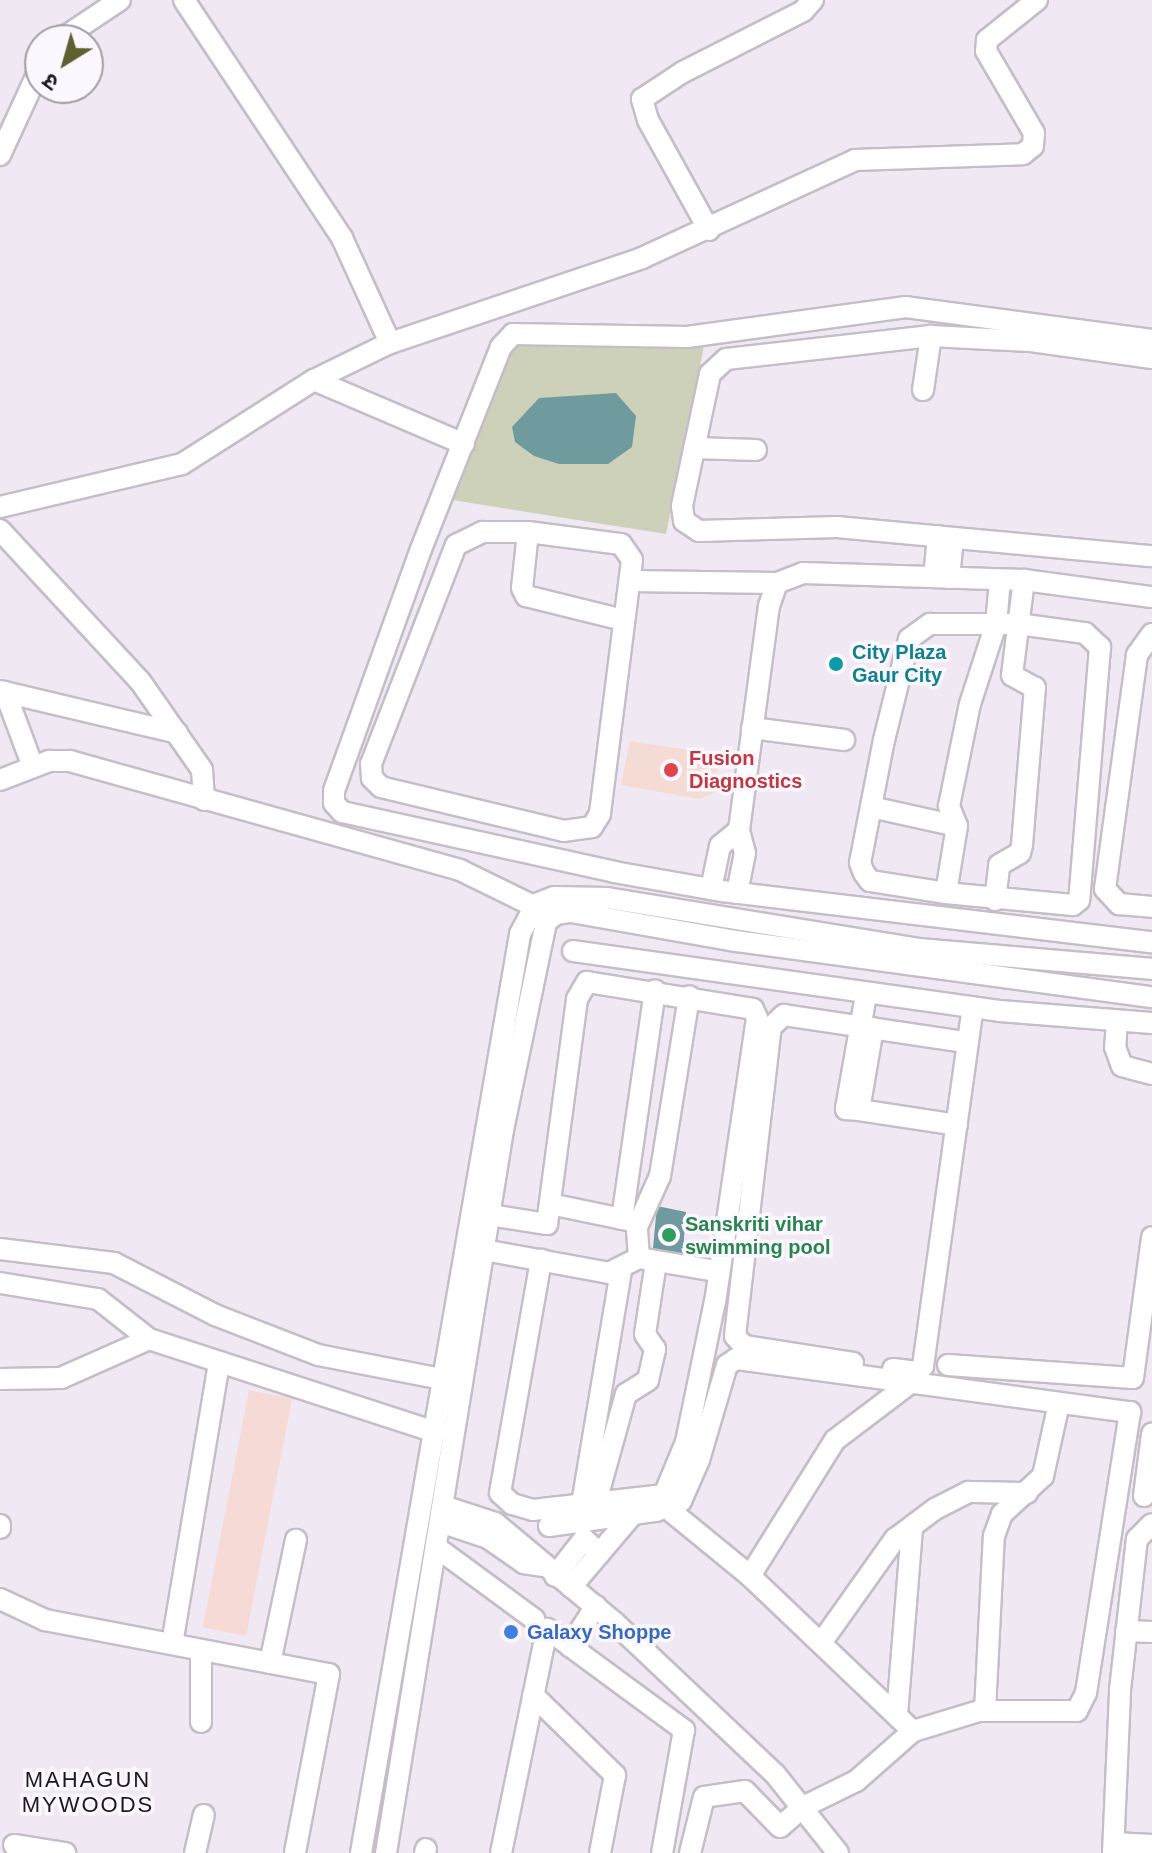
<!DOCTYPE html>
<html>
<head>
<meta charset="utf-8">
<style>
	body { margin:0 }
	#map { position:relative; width:1152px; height:1853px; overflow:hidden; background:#f0e8f3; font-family:Arial,"Noto Sans Devanagari",sans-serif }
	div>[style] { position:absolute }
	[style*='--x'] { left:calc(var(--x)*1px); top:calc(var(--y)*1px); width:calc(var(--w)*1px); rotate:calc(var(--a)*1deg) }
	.commercial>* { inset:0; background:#f5dad6; transform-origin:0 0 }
	.medical>* { inset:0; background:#f4dbd3 }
	.green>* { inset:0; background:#cdd1ba }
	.water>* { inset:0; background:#6f9b9e }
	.roads { filter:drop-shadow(2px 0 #c5bdc8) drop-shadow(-2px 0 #c5bdc8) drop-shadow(0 2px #c5bdc8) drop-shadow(0 -2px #c5bdc8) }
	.minor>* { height:20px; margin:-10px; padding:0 10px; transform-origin:10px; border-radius:10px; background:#fff }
	.dots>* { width:22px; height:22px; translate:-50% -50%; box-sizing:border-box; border:4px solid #fcf6fe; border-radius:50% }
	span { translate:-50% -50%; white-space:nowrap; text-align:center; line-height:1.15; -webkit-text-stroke:7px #fcf6fe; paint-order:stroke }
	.culture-label { font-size:20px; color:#0d838f; font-weight:700 }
	.left { translate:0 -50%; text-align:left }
	.health-label { font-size:20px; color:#be3a42; font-weight:700 }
	.leisure-label { font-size:20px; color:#27864d; font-weight:700 }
	.shop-label { font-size:20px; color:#366cbe; font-weight:700 }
	.neighbourhood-label { font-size:22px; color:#1c191d; letter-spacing:2px }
	.north { position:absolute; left:24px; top:24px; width:80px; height:80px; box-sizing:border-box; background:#fcf6fe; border:2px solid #a29ea4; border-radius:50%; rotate:217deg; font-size:22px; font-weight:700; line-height:32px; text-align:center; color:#1c191d }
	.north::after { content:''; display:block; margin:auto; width:28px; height:36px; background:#5e612f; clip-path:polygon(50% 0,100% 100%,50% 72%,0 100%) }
</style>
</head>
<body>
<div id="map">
	<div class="commercial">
		<div style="left:249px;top:1390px;width:44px;height:242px;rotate:11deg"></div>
	</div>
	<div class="medical">
		<div style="clip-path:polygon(630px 741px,720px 755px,714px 793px,700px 799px,621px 785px)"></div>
	</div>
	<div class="green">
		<div style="clip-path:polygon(512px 342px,704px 346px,666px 534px,452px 500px)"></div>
	</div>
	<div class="water">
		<div style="clip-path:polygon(616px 393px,636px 416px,632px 447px,608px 464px,559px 464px,534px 456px,515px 442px,512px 427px,539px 398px)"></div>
		<div style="clip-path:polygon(657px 1206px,686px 1212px,682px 1264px,652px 1258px)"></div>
	</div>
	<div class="roads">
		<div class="minor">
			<div style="--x:184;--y:0;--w:286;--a:56.4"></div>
			<div style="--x:342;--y:238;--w:115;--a:65.4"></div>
			<div style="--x:60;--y:40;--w:72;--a:-33.7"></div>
			<div style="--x:0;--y:155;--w:96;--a:-65.3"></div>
			<div style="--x:709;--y:230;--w:126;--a:-119"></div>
			<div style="--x:648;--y:120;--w:22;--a:-106"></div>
			<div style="--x:642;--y:99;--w:49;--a:-33.4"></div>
			<div style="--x:683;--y:72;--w:135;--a:-26.9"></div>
			<div style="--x:803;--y:11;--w:15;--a:-48"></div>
			<div style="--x:1152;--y:340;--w:248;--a:-172.4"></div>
			<div style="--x:906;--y:307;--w:221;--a:172.2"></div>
			<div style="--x:687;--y:337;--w:174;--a:-179"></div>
			<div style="--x:513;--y:334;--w:18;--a:133"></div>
			<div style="--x:501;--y:347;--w:217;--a:111.6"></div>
			<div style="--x:421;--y:549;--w:257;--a:109.8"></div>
			<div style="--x:334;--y:791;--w:12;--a:90"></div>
			<div style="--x:334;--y:803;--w:12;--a:48"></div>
			<div style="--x:342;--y:812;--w:279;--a:12.4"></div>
			<div style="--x:614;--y:872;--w:110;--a:10"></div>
			<div style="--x:722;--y:891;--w:433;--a:6.8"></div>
			<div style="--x:1152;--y:358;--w:124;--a:-172.1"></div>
			<div style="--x:1029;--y:341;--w:98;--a:-177.1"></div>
			<div style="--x:931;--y:336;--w:206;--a:173.6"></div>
			<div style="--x:726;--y:359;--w:22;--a:137"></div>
			<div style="--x:710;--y:374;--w:135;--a:102"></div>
			<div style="--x:682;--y:506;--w:15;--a:82"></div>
			<div style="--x:684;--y:521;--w:18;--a:34"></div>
			<div style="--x:699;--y:531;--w:138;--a:-1.7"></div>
			<div style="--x:837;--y:527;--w:316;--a:5.3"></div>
			<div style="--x:314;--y:380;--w:163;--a:23.1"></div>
			<div style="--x:923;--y:390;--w:55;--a:-81.6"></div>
			<div style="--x:694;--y:448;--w:62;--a:1.8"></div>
			<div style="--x:0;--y:507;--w:187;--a:-13.3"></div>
			<div style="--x:182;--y:464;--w:156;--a:-32.5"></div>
			<div style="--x:314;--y:380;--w:85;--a:-26"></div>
			<div style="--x:390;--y:343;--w:266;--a:-18.6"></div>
			<div style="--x:642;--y:258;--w:234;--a:-24.7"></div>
			<div style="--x:855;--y:160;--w:168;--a:-2"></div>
			<div style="--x:1023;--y:154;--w:13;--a:-39"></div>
			<div style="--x:1033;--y:146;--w:13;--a:-86"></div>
			<div style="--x:1034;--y:133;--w:95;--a:-120.3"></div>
			<div style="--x:986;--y:51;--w:11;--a:-85"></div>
			<div style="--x:987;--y:40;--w:64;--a:-38.7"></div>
			<div style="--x:0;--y:530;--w:206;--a:47.2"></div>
			<div style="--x:140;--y:681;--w:108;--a:55.1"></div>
			<div style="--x:202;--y:770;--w:30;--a:86"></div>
			<div style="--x:483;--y:532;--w:45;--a:0"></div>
			<div style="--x:528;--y:532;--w:94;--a:7.4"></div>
			<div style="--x:621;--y:544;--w:19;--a:55"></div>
			<div style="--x:632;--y:560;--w:256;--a:97.2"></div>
			<div style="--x:600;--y:814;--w:15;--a:122"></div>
			<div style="--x:592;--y:827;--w:28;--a:172"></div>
			<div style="--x:564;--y:831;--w:188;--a:-166.5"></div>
			<div style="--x:381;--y:787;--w:13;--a:-135"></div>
			<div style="--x:372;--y:778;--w:14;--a:-94"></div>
			<div style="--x:371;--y:764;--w:235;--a:-68.8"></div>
			<div style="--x:456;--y:545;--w:30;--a:-26"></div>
			<div style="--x:528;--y:532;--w:56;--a:96.1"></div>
			<div style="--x:522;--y:588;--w:9;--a:63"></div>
			<div style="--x:526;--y:596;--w:100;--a:13.9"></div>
			<div style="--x:934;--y:577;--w:41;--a:-84.4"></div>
			<div style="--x:949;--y:578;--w:40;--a:-84.3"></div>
			<div style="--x:630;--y:581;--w:147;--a:0.8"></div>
			<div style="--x:930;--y:624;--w:88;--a:0"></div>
			<div style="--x:1018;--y:624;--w:68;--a:7.7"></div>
			<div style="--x:1085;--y:633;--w:21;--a:43"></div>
			<div style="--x:1100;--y:647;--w:254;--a:94.7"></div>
			<div style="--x:1079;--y:900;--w:8;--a:140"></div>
			<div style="--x:1073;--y:905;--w:128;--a:-174.6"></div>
			<div style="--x:946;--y:893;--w:77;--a:-171"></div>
			<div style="--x:870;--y:881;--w:10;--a:-127"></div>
			<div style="--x:864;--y:873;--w:11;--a:-112"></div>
			<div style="--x:860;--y:863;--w:125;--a:-79"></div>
			<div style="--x:884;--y:740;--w:104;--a:-76.1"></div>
			<div style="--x:909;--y:639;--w:26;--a:-36"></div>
			<div style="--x:1152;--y:634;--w:26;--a:126"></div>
			<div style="--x:1137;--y:655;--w:236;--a:97.8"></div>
			<div style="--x:1105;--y:889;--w:21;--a:47"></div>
			<div style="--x:1119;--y:904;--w:33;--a:5"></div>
			<div style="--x:0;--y:691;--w:182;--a:13.3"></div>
			<div style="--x:5;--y:692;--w:80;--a:69.5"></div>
			<div style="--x:752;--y:728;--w:93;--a:7.4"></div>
			<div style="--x:0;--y:780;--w:53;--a:-21.2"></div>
			<div style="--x:49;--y:761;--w:21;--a:0"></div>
			<div style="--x:70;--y:761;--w:405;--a:15.6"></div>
			<div style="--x:460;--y:870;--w:93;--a:26"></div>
			<div style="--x:871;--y:807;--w:88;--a:12.5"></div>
			<div style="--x:711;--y:889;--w:44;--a:-78.2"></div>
			<div style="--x:720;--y:846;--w:25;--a:-40"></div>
			<div style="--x:737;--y:893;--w:41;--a:-78.7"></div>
			<div style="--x:745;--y:853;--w:24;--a:-105"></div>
			<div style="--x:739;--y:830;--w:226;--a:-82.4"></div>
			<div style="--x:769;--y:606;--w:24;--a:-71"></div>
			<div style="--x:777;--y:583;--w:28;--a:-21"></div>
			<div style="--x:803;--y:573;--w:221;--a:1.8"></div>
			<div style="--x:1024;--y:580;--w:129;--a:7.6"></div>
			<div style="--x:946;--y:893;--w:68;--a:-80.7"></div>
			<div style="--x:957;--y:826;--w:22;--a:-112"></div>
			<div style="--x:949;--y:806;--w:104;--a:-78.4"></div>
			<div style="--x:970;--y:704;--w:84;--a:-72"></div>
			<div style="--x:996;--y:624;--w:44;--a:-84.8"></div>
			<div style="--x:995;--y:900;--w:35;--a:-83"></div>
			<div style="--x:999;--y:865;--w:24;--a:-30"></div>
			<div style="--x:1020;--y:853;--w:8;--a:-76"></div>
			<div style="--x:1022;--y:845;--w:158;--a:-85.3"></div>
			<div style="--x:1035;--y:688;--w:26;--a:-151"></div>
			<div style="--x:1012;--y:675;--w:96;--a:-82.8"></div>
			<div style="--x:573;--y:951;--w:431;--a:8"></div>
			<div style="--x:1000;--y:1011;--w:152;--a:4.5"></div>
			<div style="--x:866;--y:995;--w:116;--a:100"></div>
			<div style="--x:846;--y:1109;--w:13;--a:4"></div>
			<div style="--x:859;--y:1110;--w:83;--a:-80.3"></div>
			<div style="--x:1117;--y:1021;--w:26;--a:94"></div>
			<div style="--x:1115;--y:1047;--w:20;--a:70"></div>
			<div style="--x:1122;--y:1066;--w:31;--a:15"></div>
			<div style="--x:859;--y:1110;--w:99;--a:8.7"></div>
			<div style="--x:550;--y:1204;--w:84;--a:11.7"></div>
			<div style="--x:490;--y:1215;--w:58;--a:9"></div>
			<div style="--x:547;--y:1224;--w:227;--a:-82.4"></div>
			<div style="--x:577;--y:999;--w:20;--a:-60"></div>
			<div style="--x:587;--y:982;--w:168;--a:9.2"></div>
			<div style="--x:753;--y:1009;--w:10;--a:66"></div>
			<div style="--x:757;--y:1018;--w:286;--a:98.4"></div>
			<div style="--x:715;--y:1301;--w:144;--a:101.6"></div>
			<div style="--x:686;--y:1442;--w:57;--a:112.5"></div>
			<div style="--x:664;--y:1495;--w:132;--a:173.5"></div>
			<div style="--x:533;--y:1510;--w:22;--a:-164"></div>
			<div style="--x:512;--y:1504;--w:16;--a:-137"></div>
			<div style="--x:500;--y:1493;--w:237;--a:-80"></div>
			<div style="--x:622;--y:1219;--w:231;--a:-81.8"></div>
			<div style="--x:0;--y:1249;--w:115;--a:7"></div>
			<div style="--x:114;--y:1263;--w:114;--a:27.2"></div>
			<div style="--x:215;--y:1315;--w:110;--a:21.2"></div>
			<div style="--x:318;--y:1355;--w:126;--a:11"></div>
			<div style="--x:484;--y:1250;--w:127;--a:10.4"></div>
			<div style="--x:609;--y:1273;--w:34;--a:-27"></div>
			<div style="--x:639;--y:1258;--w:79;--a:9.5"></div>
			<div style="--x:639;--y:1258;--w:31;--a:-94"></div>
			<div style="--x:637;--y:1227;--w:56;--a:-65.7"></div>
			<div style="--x:660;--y:1176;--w:182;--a:-80.8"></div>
			<div style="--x:0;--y:1283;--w:99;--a:9.3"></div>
			<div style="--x:98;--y:1299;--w:65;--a:38.1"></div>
			<div style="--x:149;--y:1339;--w:301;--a:18"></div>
			<div style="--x:853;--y:1363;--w:110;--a:-171.1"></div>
			<div style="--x:744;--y:1346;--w:13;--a:-132"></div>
			<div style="--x:735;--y:1336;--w:311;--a:-83.4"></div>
			<div style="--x:771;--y:1027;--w:18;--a:-43"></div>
			<div style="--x:784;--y:1015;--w:175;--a:8.5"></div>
			<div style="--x:948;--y:1365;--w:185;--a:4"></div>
			<div style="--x:1133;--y:1378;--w:142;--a:-82.3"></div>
			<div style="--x:893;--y:1369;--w:25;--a:7"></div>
			<div style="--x:918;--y:1372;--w:8;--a:-50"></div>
			<div style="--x:923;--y:1366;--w:362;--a:-82.1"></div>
			<div style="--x:0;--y:1379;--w:61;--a:-0.9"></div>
			<div style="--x:61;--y:1378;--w:96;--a:-23.9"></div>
			<div style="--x:1144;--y:1496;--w:63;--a:-82.6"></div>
			<div style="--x:596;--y:1502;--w:112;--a:-74.5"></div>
			<div style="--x:626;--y:1394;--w:26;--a:-32"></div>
			<div style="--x:648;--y:1380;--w:32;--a:-77"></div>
			<div style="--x:655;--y:1349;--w:18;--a:-124"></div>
			<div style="--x:645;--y:1334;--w:73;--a:-81.3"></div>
			<div style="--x:582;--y:1504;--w:236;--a:-80.5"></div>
			<div style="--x:443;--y:1506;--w:55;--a:18.1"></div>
			<div style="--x:495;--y:1523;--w:155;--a:39.8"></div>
			<div style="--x:614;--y:1622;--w:221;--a:43.4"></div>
			<div style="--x:775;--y:1774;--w:101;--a:51.4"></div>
			<div style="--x:667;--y:1508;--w:107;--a:39.3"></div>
			<div style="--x:750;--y:1576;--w:225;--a:43.6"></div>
			<div style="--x:440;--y:1522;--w:51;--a:18.4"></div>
			<div style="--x:488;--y:1538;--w:44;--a:34.8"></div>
			<div style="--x:524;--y:1563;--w:18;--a:9"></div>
			<div style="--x:0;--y:1525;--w:3;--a:90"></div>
			<div style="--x:549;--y:1526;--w:108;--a:-8"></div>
			<div style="--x:656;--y:1511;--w:27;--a:-22"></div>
			<div style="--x:681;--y:1501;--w:45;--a:-66.3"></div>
			<div style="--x:699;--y:1460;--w:99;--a:-73.6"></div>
			<div style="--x:727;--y:1365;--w:11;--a:-34"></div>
			<div style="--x:736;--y:1359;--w:398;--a:7.7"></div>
			<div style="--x:1130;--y:1412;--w:284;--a:98.9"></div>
			<div style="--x:1086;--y:1693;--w:20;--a:117"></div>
			<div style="--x:1077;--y:1711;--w:98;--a:180"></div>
			<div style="--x:979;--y:1711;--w:69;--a:163.1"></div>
			<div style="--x:913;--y:1731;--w:76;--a:138.7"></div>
			<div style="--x:856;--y:1781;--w:59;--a:153.9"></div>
			<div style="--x:803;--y:1807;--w:30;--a:139"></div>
			<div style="--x:780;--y:1827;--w:50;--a:-134.2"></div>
			<div style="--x:745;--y:1791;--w:41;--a:171.7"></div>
			<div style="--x:704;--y:1797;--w:58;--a:104"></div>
			<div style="--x:436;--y:1547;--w:122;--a:36.3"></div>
			<div style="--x:555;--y:1576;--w:47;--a:-51.9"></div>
			<div style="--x:584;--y:1539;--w:21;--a:43"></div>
			<div style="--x:750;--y:1576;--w:160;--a:-58"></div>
			<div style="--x:835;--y:1440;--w:93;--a:-37.1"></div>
			<div style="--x:571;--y:1587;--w:94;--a:-49.7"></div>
			<div style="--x:0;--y:1599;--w:50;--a:25"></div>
			<div style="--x:45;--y:1620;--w:289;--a:10.8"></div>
			<div style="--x:329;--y:1674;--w:182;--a:100.8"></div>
			<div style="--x:596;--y:1606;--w:48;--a:123"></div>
			<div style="--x:570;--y:1646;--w:142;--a:36.4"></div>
			<div style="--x:684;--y:1730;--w:125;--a:100.1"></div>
			<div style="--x:1126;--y:1631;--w:26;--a:2"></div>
			<div style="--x:821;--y:1643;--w:128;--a:-54.6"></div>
			<div style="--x:895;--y:1539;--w:50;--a:-36.9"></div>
			<div style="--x:935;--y:1509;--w:38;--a:-27"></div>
			<div style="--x:969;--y:1492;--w:58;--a:1"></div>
			<div style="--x:172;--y:1644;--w:286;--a:-80.5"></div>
			<div style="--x:270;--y:1663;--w:126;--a:-78.1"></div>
			<div style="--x:533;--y:1695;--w:115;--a:44.3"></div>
			<div style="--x:615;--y:1775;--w:79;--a:100.9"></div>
			<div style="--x:985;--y:1711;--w:175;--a:-87.1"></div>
			<div style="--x:994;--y:1536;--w:23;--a:-70"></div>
			<div style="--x:1002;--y:1514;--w:56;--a:-42.8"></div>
			<div style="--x:1043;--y:1476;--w:75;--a:-77.6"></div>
			<div style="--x:897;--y:1715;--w:189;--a:-85.4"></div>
			<div style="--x:201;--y:1722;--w:72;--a:-90"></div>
			<div style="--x:1114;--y:1843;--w:38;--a:3"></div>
			<div style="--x:14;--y:1845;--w:52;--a:8.9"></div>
			<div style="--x:195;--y:1853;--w:39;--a:-77"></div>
			<div style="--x:361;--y:1853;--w:933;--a:-80.18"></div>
			<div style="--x:520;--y:934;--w:34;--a:-62"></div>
			<div style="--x:536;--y:904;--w:19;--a:-21"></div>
			<div style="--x:554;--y:897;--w:53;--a:1.1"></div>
			<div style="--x:607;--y:898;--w:317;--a:9.3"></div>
			<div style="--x:920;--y:949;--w:233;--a:4.9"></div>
			<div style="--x:386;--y:1853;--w:732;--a:-80.81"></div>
			<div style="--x:503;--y:1130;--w:212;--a:-78.3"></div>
			<div style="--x:546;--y:922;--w:13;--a:-39"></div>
			<div style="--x:556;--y:914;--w:15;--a:-8"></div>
			<div style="--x:571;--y:912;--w:168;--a:10"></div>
			<div style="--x:736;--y:941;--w:420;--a:7.7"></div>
			<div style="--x:425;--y:1853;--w:4;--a:-76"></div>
			<div style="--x:501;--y:1853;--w:229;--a:-78.4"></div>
			<div style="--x:547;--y:1629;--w:29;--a:36"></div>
			<div style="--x:1113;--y:1853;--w:163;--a:-87.5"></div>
			<div style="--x:1120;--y:1690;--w:152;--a:-83.6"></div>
			<div style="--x:1137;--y:1539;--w:21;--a:-45"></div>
		</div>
	</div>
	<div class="dots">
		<div style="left:836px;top:664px;background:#0f9aa8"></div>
		<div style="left:671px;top:770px;background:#e0444e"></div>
		<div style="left:669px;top:1235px;background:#2e9e5b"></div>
		<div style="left:511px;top:1632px;background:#3f7fe0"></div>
	</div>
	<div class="culture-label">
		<span class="left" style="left:852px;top:664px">City Plaza<br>Gaur City</span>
	</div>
	<div class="health-label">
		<span class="left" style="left:689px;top:770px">Fusion<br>Diagnostics</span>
	</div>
	<div class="leisure-label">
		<span class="left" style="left:685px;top:1236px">Sanskriti vihar<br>swimming pool</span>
	</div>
	<div class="shop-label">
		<span class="left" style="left:527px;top:1632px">Galaxy Shoppe</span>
	</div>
	<div class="neighbourhood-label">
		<span style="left:88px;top:1792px">MAHAGUN<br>MYWOODS</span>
	</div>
	<div class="north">उ</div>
</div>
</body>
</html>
